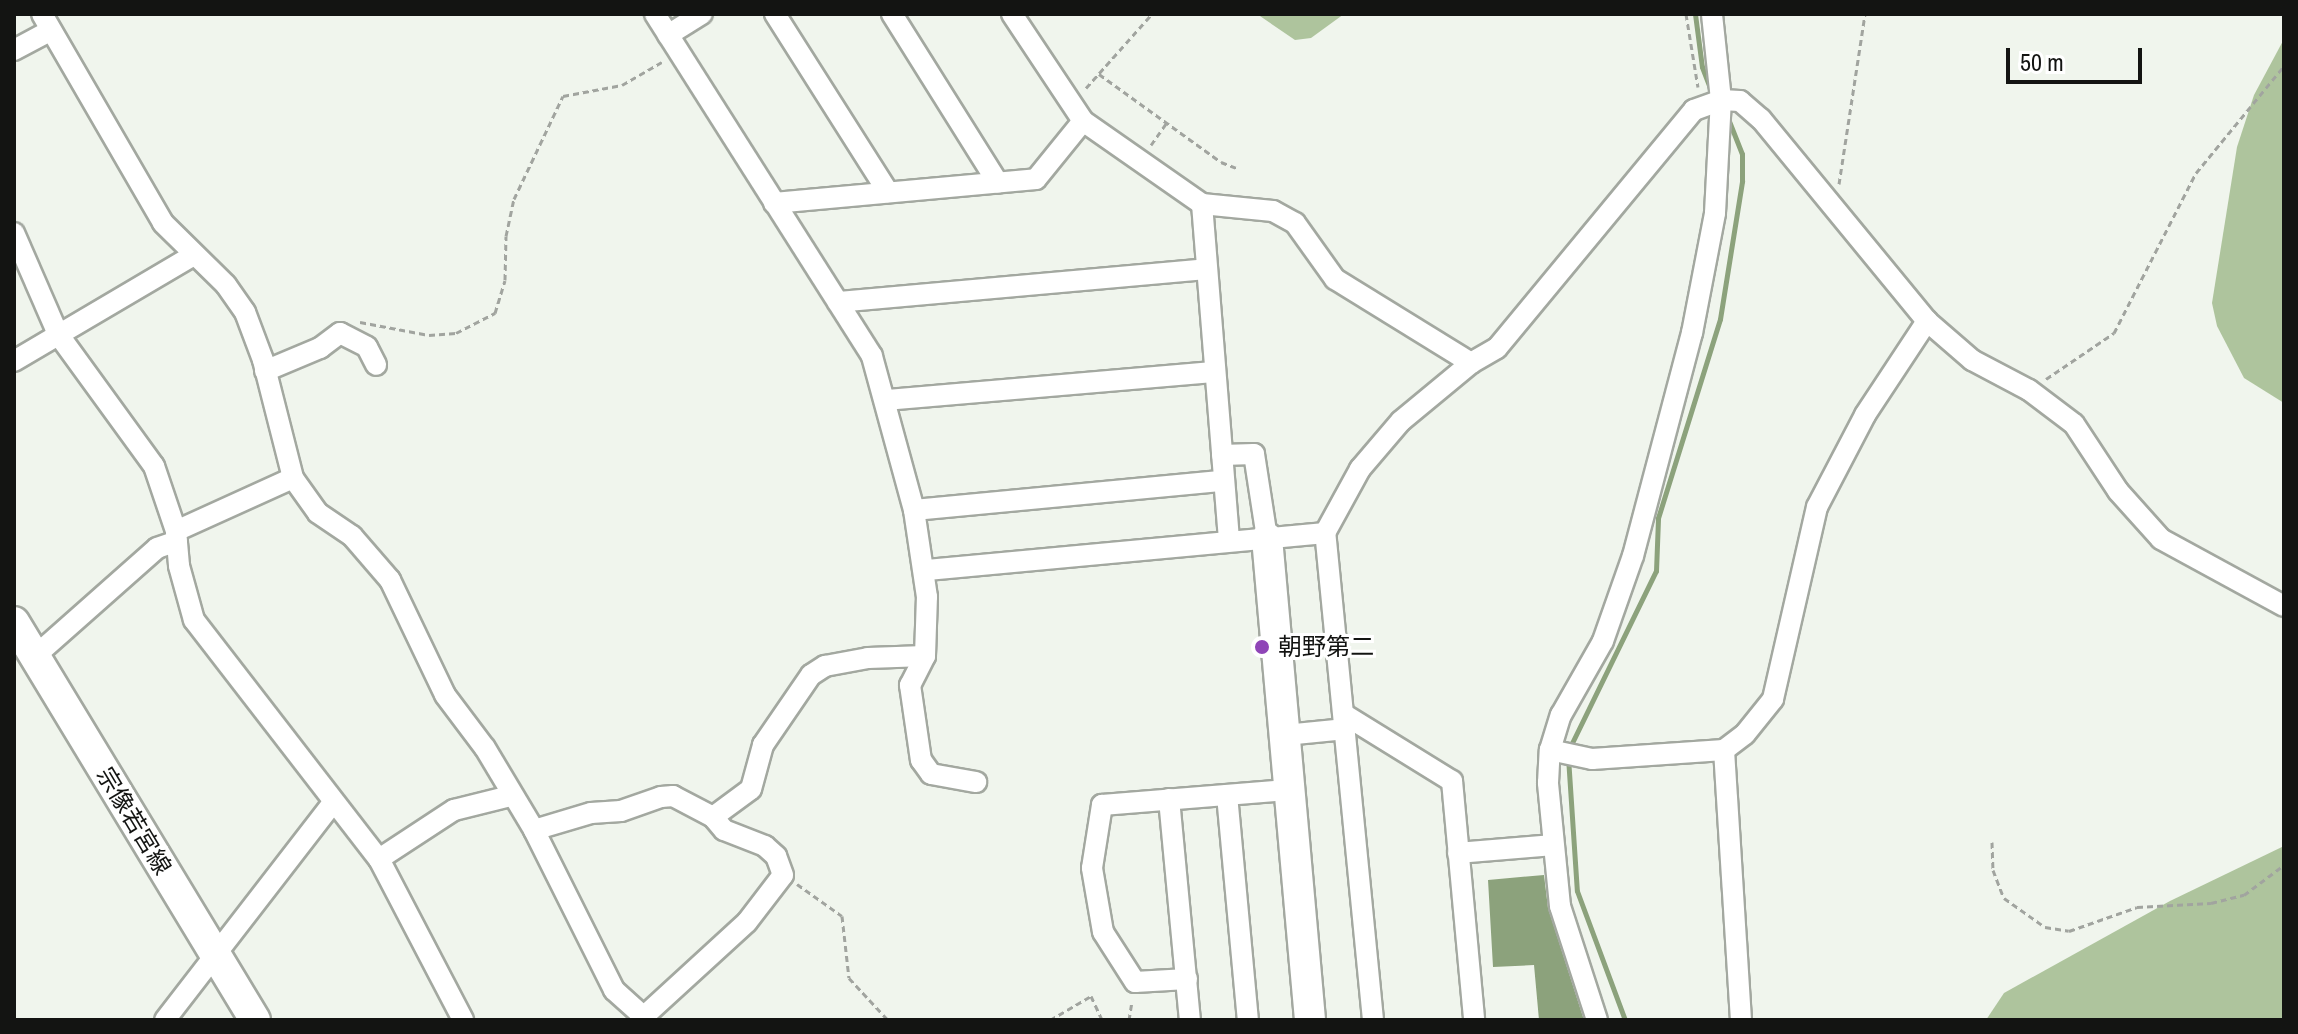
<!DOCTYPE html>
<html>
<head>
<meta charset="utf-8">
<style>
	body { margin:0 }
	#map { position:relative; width:2298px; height:1034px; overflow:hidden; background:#f0f5ed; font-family:"Archivo Narrow","Noto Sans JP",sans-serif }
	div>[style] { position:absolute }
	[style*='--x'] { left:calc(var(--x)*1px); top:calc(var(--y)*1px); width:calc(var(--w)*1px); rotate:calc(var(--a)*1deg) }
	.forest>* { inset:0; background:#aec49d }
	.water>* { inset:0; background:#8ca27c }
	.stream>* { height:5px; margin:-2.5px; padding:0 2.5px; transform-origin:2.5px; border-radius:2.5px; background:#8ca27c }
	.path>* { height:3px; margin-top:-1.5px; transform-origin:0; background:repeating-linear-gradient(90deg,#a1a49f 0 6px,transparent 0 10px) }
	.roads { filter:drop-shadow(2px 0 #a3a8a0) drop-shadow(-2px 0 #a3a8a0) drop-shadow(0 2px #a3a8a0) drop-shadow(0 -2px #a3a8a0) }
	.street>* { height:20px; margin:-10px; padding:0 10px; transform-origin:10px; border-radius:10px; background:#fff }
	.secondary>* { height:30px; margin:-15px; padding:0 15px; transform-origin:15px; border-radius:15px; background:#fff }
	.dots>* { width:22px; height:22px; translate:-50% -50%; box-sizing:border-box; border:4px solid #fff; border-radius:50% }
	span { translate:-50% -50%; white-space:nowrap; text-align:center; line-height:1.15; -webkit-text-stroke:6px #fff; paint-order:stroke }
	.poi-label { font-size:24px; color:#131412 }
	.left { translate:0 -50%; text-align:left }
	.street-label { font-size:24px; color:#131412 }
	.frame { position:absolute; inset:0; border:16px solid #131412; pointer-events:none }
	.scale { position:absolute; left:2006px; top:48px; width:136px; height:36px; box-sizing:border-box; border:4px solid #131412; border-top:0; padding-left:10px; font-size:24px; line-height:28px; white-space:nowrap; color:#131412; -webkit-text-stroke:6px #fff; paint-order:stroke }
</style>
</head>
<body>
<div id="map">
	<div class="forest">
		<div style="clip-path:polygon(1257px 14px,1344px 14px,1311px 38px,1295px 40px)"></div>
		<div style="clip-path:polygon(2284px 39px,2284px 403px,2244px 378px,2217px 326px,2212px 303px,2237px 147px,2254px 95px)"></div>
		<div style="clip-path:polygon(2284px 846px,2284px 1020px,1986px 1020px,2004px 993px,2170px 901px)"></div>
	</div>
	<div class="water">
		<div style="clip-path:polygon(1544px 875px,1548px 908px,1584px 1020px,1539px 1020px,1534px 965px,1493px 967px,1488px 880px)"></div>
	</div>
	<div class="stream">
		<div style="--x:1695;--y:14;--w:53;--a:82.5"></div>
		<div style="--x:1702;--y:67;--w:26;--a:69"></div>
		<div style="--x:1570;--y:747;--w:196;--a:-64"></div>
		<div style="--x:1656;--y:571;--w:53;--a:-87.8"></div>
		<div style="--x:1658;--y:518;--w:208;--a:-72.7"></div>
		<div style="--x:1720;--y:319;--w:140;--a:-80.9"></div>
		<div style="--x:1742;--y:181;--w:27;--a:-90"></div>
		<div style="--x:1742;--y:154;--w:41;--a:-111.5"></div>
		<div style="--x:1568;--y:757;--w:134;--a:86.2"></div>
		<div style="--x:1577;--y:891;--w:138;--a:69.6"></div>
	</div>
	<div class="path">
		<div style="--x:1686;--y:14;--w:74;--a:80.7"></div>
		<div style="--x:1099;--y:74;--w:150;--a:35.8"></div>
		<div style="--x:1221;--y:162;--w:19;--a:21"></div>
		<div style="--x:1086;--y:88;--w:99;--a:-48.3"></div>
		<div style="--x:1151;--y:145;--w:28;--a:-55"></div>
		<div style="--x:1839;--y:184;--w:172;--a:-81.3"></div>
		<div style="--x:360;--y:322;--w:70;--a:10.7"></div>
		<div style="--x:429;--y:335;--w:27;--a:-4"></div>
		<div style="--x:456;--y:333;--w:44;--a:-27.1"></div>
		<div style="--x:495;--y:313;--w:34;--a:-73"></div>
		<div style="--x:505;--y:280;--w:44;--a:-88.7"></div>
		<div style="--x:506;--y:236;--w:38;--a:-78"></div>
		<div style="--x:514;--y:199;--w:114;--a:-64.6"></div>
		<div style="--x:563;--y:96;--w:60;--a:-10.6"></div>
		<div style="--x:622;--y:85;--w:46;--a:-29.9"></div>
		<div style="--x:2046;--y:379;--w:82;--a:-34.1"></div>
		<div style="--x:2114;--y:333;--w:180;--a:-62.9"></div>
		<div style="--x:2196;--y:173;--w:139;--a:-50.6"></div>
		<div style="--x:1992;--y:842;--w:28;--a:88"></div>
		<div style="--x:1993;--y:870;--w:30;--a:69"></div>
		<div style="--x:2004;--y:898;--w:50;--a:35.3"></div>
		<div style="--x:2045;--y:927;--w:24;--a:9"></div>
		<div style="--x:2069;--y:931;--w:72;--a:-19.4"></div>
		<div style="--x:2137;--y:907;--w:74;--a:-3.1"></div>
		<div style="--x:2211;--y:903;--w:34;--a:-14"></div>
		<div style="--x:2244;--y:895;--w:50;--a:-36.9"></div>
		<div style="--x:797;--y:884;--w:55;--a:35.4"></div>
		<div style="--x:842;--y:916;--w:62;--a:83.6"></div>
		<div style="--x:849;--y:978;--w:57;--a:47.1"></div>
		<div style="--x:1050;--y:1020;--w:48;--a:-30.3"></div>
		<div style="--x:1091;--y:996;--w:26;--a:65"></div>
		<div style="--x:1129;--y:1020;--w:19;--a:-81"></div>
	</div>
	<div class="roads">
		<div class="street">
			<div style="--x:42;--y:14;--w:241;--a:59.9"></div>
			<div style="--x:163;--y:223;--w:88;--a:44.5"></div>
			<div style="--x:226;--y:285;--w:33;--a:55"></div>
			<div style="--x:245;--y:312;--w:51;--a:69.4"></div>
			<div style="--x:263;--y:360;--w:122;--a:75.7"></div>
			<div style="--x:293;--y:478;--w:43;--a:54.5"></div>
			<div style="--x:318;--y:513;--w:41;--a:34.1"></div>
			<div style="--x:352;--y:536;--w:58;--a:49.2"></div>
			<div style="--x:390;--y:580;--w:127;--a:64.4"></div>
			<div style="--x:445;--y:695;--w:66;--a:53"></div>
			<div style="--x:485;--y:748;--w:96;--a:59.1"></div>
			<div style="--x:534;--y:830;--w:179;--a:63.4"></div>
			<div style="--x:614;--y:990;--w:38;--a:42"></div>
			<div style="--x:775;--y:14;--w:211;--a:57.6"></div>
			<div style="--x:892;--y:14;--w:199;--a:57.9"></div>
			<div style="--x:1012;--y:14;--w:128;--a:56.4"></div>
			<div style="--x:1083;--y:121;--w:145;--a:34.9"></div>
			<div style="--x:1202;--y:204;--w:71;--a:5.6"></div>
			<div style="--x:1273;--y:211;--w:25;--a:29"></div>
			<div style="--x:1295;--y:223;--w:69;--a:54.5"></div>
			<div style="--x:1335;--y:279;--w:160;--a:31.7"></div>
			<div style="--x:668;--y:35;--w:40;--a:-32"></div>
			<div style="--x:14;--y:50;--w:38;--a:-28"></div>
			<div style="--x:774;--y:203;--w:263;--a:-5.2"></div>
			<div style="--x:1036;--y:179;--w:75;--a:-51"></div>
			<div style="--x:1202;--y:204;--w:337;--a:85.4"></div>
			<div style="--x:14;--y:233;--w:110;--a:66.5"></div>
			<div style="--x:58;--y:334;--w:163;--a:54"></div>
			<div style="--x:154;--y:466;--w:69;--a:71.3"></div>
			<div style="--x:176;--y:531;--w:35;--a:85"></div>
			<div style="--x:179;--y:566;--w:56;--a:74.5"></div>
			<div style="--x:194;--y:620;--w:302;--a:52.3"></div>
			<div style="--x:379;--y:859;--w:182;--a:62.4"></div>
			<div style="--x:838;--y:302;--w:368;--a:-5.1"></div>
			<div style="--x:14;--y:361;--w:207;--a:-30.5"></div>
			<div style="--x:265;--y:371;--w:60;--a:-22.7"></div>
			<div style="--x:320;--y:348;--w:25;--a:-37"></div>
			<div style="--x:340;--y:333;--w:30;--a:27"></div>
			<div style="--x:367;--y:347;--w:20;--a:63"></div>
			<div style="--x:886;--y:400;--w:330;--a:-4.9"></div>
			<div style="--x:1222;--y:455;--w:32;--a:-2"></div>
			<div style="--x:1254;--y:454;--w:85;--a:81.2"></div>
			<div style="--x:914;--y:510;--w:310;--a:-5.4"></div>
			<div style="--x:176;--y:531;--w:128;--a:-24.4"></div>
			<div style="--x:927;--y:570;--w:400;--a:-5.3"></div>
			<div style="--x:925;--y:656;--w:33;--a:117"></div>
			<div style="--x:910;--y:685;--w:76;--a:81.7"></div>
			<div style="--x:921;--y:760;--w:17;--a:54"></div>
			<div style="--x:931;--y:774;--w:46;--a:10.1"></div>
			<div style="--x:34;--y:657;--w:164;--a:-41.5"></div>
			<div style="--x:157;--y:548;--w:21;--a:-19"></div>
			<div style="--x:1345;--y:715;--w:126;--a:31.7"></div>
			<div style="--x:1452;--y:781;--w:240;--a:84.7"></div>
			<div style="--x:1285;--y:735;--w:61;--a:-5.6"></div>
			<div style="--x:1550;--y:750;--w:43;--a:12.1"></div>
			<div style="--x:1592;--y:759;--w:132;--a:-3.9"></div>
			<div style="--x:1724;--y:750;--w:26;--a:-37"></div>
			<div style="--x:1745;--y:734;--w:45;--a:-51.3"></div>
			<div style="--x:1773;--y:699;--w:197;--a:-77.1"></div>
			<div style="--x:1817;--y:507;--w:104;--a:-62.4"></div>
			<div style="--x:1865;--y:415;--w:113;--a:-56.6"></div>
			<div style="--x:1724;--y:750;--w:271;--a:86.4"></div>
			<div style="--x:1227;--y:795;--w:226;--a:84.7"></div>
			<div style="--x:1169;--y:799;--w:222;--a:84.6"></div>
			<div style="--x:534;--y:830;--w:59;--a:-16.6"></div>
			<div style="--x:591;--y:813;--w:30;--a:-4"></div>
			<div style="--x:621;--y:811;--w:42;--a:-19.3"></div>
			<div style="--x:661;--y:797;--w:12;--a:-5"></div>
			<div style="--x:673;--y:796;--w:45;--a:27.7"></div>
			<div style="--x:1458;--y:853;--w:95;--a:-4.8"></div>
			<div style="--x:379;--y:859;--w:90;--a:-33.2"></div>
			<div style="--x:454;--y:810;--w:58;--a:-14"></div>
			<div style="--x:1187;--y:979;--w:52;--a:176.7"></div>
			<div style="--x:1135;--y:982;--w:59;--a:-122.6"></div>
			<div style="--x:1103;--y:932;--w:65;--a:-99.8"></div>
			<div style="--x:1092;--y:868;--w:64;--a:-81"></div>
			<div style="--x:1102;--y:805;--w:189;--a:-4.6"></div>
			<div style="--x:165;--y:1020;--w:273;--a:-52.3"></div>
			<div style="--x:640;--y:1020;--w:145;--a:-42.5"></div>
			<div style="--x:747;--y:922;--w:59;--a:-52.5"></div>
			<div style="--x:783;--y:875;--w:20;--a:-110"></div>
			<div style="--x:776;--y:856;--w:15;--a:-138"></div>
			<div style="--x:765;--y:846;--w:44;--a:-158.7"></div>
			<div style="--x:724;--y:830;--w:17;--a:-130"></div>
			<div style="--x:713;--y:817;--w:47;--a:-36.4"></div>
			<div style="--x:751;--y:789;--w:46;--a:-74.7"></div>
			<div style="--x:763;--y:745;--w:85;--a:-55.6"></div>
			<div style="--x:811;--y:675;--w:17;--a:-33"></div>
			<div style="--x:825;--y:666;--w:44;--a:-10.5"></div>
			<div style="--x:868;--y:658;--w:57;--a:-2"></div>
			<div style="--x:925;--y:656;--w:59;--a:-88.1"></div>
			<div style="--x:927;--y:597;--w:88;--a:-98.5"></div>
			<div style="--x:914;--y:510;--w:160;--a:-105.3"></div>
			<div style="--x:872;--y:356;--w:405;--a:-122.4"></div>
			<div style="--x:1373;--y:1020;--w:489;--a:-95.6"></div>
			<div style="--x:1325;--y:533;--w:73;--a:-61.3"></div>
			<div style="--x:1360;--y:469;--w:63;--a:-49.5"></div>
			<div style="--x:1401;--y:421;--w:91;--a:-39.6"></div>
			<div style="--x:1471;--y:363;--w:30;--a:-30"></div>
			<div style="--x:1497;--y:348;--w:309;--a:-50.4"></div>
			<div style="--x:1694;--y:110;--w:29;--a:-20"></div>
			<div style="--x:1721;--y:100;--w:19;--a:3"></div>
			<div style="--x:1740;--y:101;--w:28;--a:41"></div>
			<div style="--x:1761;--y:119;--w:261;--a:50.6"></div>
			<div style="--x:1927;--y:321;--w:60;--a:40.9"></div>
			<div style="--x:1972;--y:360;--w:64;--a:27.8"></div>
			<div style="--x:2029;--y:390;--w:56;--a:37.1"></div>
			<div style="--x:2074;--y:424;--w:80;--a:56.7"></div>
			<div style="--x:2118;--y:491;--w:64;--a:48.1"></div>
			<div style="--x:2161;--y:539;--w:140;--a:28.6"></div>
			<div style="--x:1597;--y:1020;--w:120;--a:-108"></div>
			<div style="--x:1560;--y:906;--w:124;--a:-95.6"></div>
			<div style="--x:1548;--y:783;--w:33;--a:-87"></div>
			<div style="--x:1550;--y:750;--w:37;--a:-73"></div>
			<div style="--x:1561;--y:715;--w:85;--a:-60.4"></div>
			<div style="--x:1603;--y:641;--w:90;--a:-70.6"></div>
			<div style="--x:1633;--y:556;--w:231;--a:-75.2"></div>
			<div style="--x:1692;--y:333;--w:122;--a:-79.1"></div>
			<div style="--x:1715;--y:213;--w:113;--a:-87"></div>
			<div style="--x:1721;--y:100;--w:86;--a:-96"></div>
		</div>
		<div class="secondary">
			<div style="--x:1267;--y:538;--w:484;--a:84.9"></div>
			<div style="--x:14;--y:622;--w:465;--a:58.8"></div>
		</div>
	</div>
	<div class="dots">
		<div style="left:1262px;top:647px;background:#8f45b7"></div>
	</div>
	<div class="poi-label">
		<span class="left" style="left:1278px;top:647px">朝野第二</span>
	</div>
	<div class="street-label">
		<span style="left:134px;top:821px;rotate:59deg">宗像若宮線</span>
	</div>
	<div class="frame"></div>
	<div class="scale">50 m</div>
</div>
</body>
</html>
